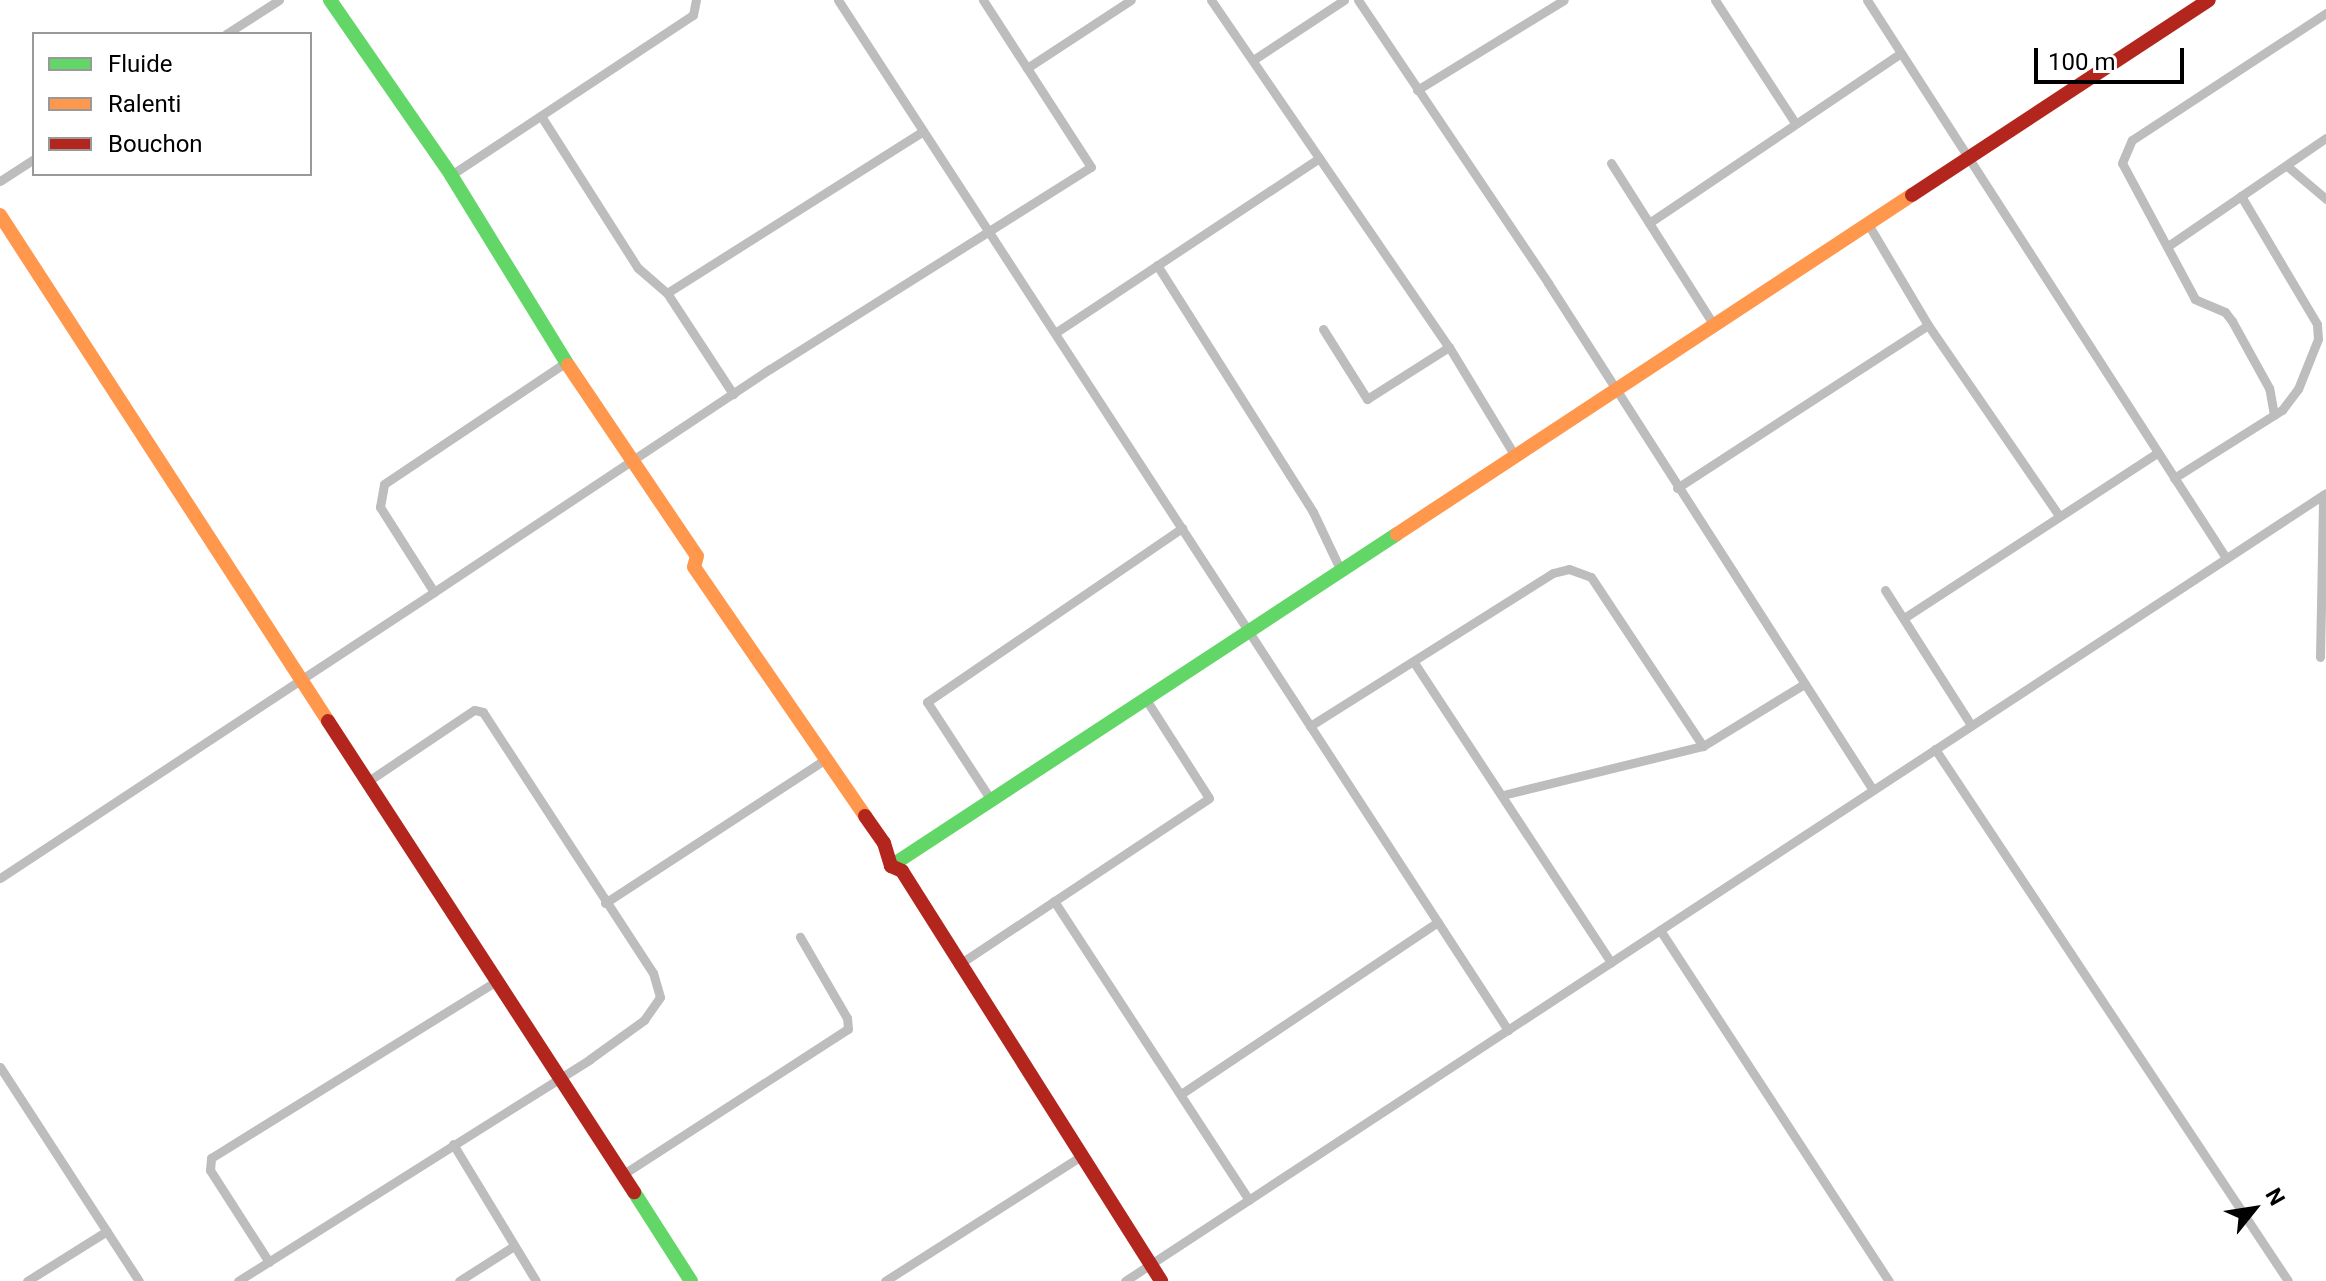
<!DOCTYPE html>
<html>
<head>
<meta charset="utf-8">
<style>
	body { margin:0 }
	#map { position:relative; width:2326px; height:1281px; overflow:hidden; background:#fff; font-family:Roboto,sans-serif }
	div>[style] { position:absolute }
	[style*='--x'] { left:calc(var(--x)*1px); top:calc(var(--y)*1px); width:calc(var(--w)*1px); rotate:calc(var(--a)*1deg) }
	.street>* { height:9px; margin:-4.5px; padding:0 4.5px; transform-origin:4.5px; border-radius:4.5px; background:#bdbdbd }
	.fast>* { height:14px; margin:-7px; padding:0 7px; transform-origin:7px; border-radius:7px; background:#63d668 }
	.slow>* { height:14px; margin:-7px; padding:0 7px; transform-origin:7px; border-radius:7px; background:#ff974d }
	.jam>* { height:14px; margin:-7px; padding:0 7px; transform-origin:7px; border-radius:7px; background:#b3261e }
	span { translate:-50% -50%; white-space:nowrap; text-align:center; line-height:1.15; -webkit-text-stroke:8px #fff; paint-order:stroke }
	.legend { position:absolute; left:32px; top:32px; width:280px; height:144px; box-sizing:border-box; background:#fff; border:2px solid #999; margin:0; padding:10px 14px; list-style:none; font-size:24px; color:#000 }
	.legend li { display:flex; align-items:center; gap:16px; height:40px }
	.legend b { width:40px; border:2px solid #999 }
	.north { position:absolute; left:2214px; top:1169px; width:80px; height:80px; -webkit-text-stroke:6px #fff; paint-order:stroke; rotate:60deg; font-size:22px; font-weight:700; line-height:32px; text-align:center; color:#000 }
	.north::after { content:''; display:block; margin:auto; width:28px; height:36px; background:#000; clip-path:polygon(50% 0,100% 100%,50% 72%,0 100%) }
	.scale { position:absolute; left:2034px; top:48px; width:150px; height:36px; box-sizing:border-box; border:4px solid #000; border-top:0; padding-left:10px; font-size:24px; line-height:28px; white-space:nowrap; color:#000; -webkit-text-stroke:6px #fff; paint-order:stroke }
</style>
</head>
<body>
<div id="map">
	<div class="street">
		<div style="--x:838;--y:0;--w:1229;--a:56.96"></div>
		<div style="--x:1211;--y:0;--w:421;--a:55.6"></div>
		<div style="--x:1449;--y:347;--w:127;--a:58.8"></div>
		<div style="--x:1358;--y:0;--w:341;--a:56.1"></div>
		<div style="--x:1548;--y:283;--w:602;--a:57.34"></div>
		<div style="--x:1715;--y:0;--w:145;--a:56.9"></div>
		<div style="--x:1867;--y:0;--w:664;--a:57.24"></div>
		<div style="--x:226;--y:34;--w:63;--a:-32.7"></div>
		<div style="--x:1253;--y:60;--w:109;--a:-33.4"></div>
		<div style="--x:1027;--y:68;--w:124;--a:-33.2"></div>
		<div style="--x:1417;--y:90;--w:172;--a:-31.5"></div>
		<div style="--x:541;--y:116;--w:180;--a:57.5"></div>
		<div style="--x:638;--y:268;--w:38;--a:41"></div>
		<div style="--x:667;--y:293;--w:121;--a:56.8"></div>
		<div style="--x:1611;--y:163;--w:192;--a:57.6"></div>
		<div style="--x:2287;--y:166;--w:51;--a:40.2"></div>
		<div style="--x:451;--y:175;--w:290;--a:-33.5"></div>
		<div style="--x:693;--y:15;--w:15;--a:-79"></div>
		<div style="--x:0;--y:181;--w:40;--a:-32.9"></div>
		<div style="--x:1649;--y:223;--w:303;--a:-34"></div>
		<div style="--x:1868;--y:224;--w:117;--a:59.3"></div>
		<div style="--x:1928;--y:325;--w:229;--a:55.5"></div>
		<div style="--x:2168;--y:246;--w:191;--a:-34.4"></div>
		<div style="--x:1157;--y:265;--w:292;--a:57.7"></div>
		<div style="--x:1313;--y:512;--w:65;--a:64.6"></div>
		<div style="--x:667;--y:293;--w:303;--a:-32.3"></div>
		<div style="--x:1323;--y:329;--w:83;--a:57.8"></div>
		<div style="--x:1367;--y:399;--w:97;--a:-32.4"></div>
		<div style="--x:1055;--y:333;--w:317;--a:-33.5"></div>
		<div style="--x:2274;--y:415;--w:27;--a:-100"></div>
		<div style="--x:2269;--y:388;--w:77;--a:-118.9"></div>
		<div style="--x:2232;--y:321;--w:11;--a:-128"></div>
		<div style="--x:2225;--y:312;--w:33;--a:-157"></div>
		<div style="--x:2195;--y:299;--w:154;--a:-118.2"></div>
		<div style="--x:2122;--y:163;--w:25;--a:-67"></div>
		<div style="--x:2132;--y:140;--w:232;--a:-33.2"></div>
		<div style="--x:2174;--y:478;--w:128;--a:-32.2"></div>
		<div style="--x:2282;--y:410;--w:26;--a:-53"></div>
		<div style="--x:2298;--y:389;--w:54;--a:-68.2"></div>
		<div style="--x:2318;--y:339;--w:15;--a:-94"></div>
		<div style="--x:2317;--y:324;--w:149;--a:-120.7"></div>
		<div style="--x:1677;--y:488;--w:299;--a:-33"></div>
		<div style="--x:1885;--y:590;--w:160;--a:57.5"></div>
		<div style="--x:434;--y:592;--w:403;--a:-33.6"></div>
		<div style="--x:770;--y:369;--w:379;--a:-32.2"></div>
		<div style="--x:1091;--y:167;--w:199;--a:-122.9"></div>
		<div style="--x:1904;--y:618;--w:302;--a:-33.1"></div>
		<div style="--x:2320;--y:657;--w:162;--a:-88.9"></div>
		<div style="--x:1415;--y:664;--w:357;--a:56.7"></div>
		<div style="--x:1310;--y:726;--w:287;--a:-32.2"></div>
		<div style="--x:1553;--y:573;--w:16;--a:-14"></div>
		<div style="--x:1569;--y:569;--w:23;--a:20"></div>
		<div style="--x:1591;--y:577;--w:203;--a:56.5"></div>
		<div style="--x:1935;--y:749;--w:638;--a:56.43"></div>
		<div style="--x:1503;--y:795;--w:206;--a:-13.8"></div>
		<div style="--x:1703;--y:746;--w:119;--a:-31.5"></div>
		<div style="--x:991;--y:800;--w:117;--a:-123.1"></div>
		<div style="--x:927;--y:702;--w:309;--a:-34.3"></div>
		<div style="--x:0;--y:878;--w:520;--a:-33.38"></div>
		<div style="--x:434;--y:592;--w:101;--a:-122.4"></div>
		<div style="--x:380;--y:507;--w:23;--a:-80"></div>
		<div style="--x:384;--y:484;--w:218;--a:-33.8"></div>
		<div style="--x:1054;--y:901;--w:357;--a:56.9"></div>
		<div style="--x:605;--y:903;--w:264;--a:-33.1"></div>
		<div style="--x:1660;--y:930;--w:419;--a:56.9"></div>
		<div style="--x:958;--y:965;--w:301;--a:-33.6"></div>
		<div style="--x:1209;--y:798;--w:119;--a:-122.6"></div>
		<div style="--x:0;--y:1067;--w:255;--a:57"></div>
		<div style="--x:1181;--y:1094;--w:309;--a:-33.8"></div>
		<div style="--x:453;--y:1144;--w:160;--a:58.8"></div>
		<div style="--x:622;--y:1175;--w:269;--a:-32.9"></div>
		<div style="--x:848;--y:1029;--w:11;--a:-95"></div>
		<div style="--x:847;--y:1018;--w:94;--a:-120.1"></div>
		<div style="--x:269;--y:1262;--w:109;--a:-122.7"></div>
		<div style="--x:210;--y:1170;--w:12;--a:-85"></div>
		<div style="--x:211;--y:1158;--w:335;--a:-31.8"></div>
		<div style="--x:27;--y:1281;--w:94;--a:-32"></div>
		<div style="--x:238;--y:1281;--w:416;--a:-32.2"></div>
		<div style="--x:590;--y:1059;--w:67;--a:-35.8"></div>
		<div style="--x:644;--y:1020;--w:28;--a:-55"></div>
		<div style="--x:660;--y:997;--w:25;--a:-106"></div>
		<div style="--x:653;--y:973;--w:311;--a:-123.1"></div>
		<div style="--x:483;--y:712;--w:9;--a:-167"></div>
		<div style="--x:474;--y:710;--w:129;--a:146.1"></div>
		<div style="--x:459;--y:1281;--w:65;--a:-32.5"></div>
		<div style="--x:885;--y:1281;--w:235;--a:-32.5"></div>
		<div style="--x:1125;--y:1281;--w:1436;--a:-33.27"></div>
	</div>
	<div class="fast">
		<div style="--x:330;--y:0;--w:213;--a:55.3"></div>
		<div style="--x:451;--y:175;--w:223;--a:58.4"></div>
		<div style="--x:891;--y:866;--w:605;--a:-33.27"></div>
		<div style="--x:634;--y:1192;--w:106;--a:57.4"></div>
	</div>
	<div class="slow">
		<div style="--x:0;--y:215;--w:603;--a:57.05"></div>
		<div style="--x:568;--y:365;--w:230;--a:56"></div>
		<div style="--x:697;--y:556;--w:11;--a:105"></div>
		<div style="--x:694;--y:567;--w:302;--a:55.5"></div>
		<div style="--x:1397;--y:534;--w:617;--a:-33.36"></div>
	</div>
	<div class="jam">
		<div style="--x:1912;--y:195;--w:355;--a:-33.3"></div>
		<div style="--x:328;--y:721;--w:562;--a:56.99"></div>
		<div style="--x:865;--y:816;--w:33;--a:55"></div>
		<div style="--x:884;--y:843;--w:24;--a:73"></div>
		<div style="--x:891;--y:866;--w:12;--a:24"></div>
		<div style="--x:902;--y:871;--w:485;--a:57.7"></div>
	</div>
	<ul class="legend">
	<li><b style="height:10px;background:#63d668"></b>Fluide</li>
	<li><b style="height:10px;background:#ff974d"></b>Ralenti</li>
	<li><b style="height:10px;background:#b3261e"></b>Bouchon</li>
	</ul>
	<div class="north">N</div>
	<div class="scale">100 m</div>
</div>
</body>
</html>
